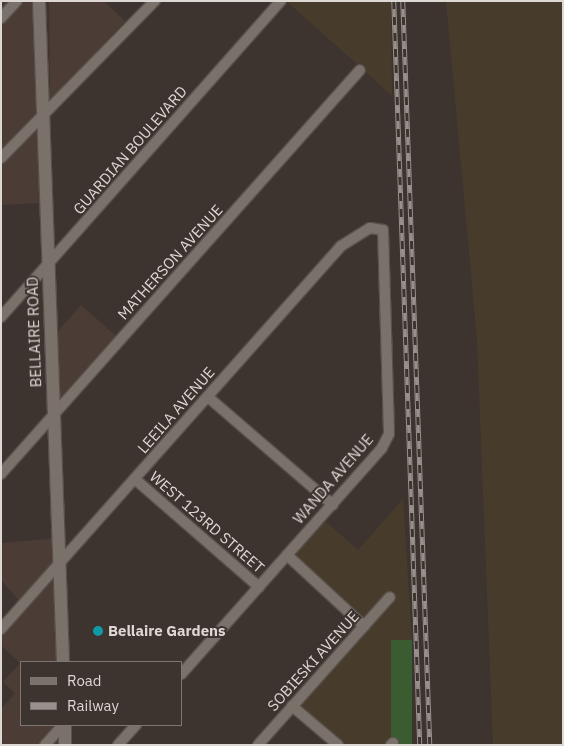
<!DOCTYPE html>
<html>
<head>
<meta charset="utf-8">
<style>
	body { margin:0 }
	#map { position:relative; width:564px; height:746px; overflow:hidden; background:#3d342f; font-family:"IBM Plex Sans",sans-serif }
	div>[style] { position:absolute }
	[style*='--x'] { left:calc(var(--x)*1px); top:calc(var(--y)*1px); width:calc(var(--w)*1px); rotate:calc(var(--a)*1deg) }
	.built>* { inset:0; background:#4b3c35 }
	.industrial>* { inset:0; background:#473c2c }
	.green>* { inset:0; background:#395c31; transform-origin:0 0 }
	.roads { filter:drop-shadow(1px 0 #58514c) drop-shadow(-1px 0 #58514c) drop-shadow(0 1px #58514c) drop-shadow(0 -1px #58514c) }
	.minor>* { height:10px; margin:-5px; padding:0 5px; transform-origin:5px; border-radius:5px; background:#7b716b }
	.tertiary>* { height:12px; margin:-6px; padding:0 6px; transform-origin:6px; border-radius:6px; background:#7b716b }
	.rail>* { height:4.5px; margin-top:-2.25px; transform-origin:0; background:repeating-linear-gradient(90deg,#3d342f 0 8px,#97908c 0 16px); box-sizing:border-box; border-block:1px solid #97908c }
	.dots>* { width:14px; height:14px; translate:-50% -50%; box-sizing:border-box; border:2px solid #3d342f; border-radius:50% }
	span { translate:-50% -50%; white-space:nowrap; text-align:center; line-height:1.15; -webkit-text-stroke:4px #3d342f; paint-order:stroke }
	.street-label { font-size:15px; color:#ded8d5 }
	.poi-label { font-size:15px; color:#ded8d5; font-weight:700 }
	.left { translate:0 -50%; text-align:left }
	.frame { position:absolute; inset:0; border:2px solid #ded8d5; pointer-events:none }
	.legend { position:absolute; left:20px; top:661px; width:162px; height:65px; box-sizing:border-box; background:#3d342f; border:1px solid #7d7671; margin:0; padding:6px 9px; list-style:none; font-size:15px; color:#ded8d5 }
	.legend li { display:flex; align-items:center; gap:10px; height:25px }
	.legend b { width:25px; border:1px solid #7d7671 }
</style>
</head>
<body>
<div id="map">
	<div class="built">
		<div style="clip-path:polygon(1px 1px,35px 1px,41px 203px,1px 205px,1px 163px,7px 157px,1px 152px)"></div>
		<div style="clip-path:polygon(49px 1px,104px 1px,125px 21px,50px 101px)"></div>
		<div style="clip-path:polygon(81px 305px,116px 336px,60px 398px,58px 331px)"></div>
		<div style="clip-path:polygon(62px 538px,67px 662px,21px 662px,21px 725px,68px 725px,68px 745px,5px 745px,1px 741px,1px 709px,15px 693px,3px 682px,20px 663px,1px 645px,1px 626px,22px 604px,1px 580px,1px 543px)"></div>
	</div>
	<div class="industrial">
		<div style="clip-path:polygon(286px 1px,391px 1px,392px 96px,356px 63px)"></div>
		<div style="clip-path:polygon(446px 1px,563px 1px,563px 745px,493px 745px,477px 339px)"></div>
		<div style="clip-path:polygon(403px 499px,412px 640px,391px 641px,395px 745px,342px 745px,293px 703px,360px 626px,288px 562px,325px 521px,358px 550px)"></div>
	</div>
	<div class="green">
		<div style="left:391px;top:640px;width:21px;height:105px"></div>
	</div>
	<div class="roads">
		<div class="minor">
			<div style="--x:1;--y:18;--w:23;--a:-47"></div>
			<div style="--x:1;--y:158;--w:220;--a:-45.6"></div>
			<div style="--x:1;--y:317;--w:422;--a:-48.5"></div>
			<div style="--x:208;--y:397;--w:165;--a:40.8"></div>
			<div style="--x:1;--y:474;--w:540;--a:-48.38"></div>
			<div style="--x:136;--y:480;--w:163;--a:41"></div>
			<div style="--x:287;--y:555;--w:105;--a:42.7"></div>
			<div style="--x:1;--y:629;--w:512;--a:-48.4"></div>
			<div style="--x:341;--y:246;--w:34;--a:-32"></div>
			<div style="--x:370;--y:228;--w:13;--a:9"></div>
			<div style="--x:383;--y:230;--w:204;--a:88.3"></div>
			<div style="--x:389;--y:434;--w:16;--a:117"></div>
			<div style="--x:382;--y:448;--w:302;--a:131.6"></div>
			<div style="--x:292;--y:706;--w:60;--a:40.3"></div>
			<div style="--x:45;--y:745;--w:27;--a:-48"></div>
			<div style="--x:118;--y:745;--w:27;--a:-48"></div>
			<div style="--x:258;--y:745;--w:198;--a:-48.3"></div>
			<div style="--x:391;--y:745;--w:3;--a:-45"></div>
		</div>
		<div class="tertiary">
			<div style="--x:39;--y:1;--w:661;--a:87.92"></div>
			<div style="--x:65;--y:725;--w:20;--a:90"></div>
		</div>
	</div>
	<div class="rail">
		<div style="--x:394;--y:1;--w:744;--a:88"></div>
		<div style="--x:403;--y:1;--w:744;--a:87.92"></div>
	</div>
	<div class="dots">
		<div style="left:98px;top:631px;background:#0f9aa8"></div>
	</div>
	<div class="street-label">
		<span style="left:130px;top:150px;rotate:-49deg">GUARDIAN BOULEVARD</span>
		<span style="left:170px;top:262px;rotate:-48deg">MATHERSON AVENUE</span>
		<span style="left:34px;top:332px;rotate:-92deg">BELLAIRE ROAD</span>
		<span style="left:176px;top:410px;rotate:-49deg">LEEILA AVENUE</span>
		<span style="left:333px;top:479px;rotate:-49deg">WANDA AVENUE</span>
		<span style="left:207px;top:522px;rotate:41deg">WEST 123RD STREET</span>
		<span style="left:313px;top:661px;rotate:-48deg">SOBIESKI AVENUE</span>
	</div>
	<div class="poi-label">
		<span class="left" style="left:108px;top:631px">Bellaire Gardens</span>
	</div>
	<div class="frame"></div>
	<ul class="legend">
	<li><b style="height:6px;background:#7b716b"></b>Road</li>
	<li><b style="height:6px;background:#97908c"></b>Railway</li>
	</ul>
</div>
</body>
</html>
